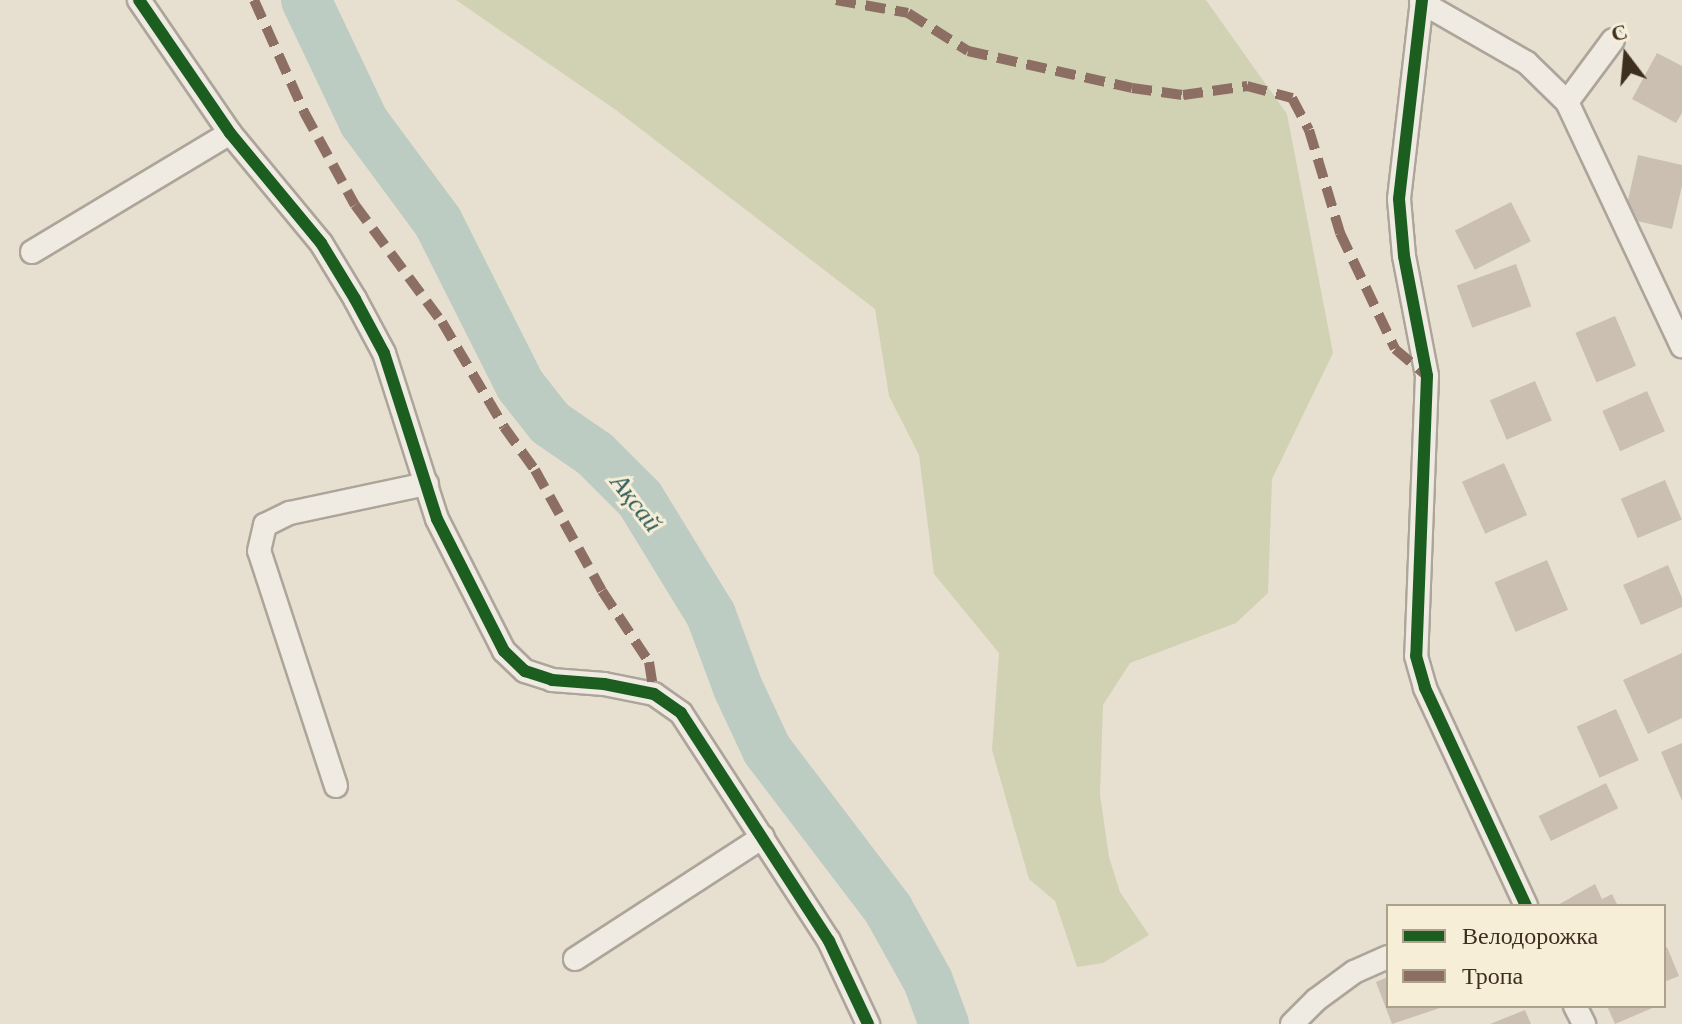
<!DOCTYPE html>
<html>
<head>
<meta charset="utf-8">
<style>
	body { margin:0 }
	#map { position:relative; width:1682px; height:1024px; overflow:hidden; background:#e7e0d1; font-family:Georgia,serif }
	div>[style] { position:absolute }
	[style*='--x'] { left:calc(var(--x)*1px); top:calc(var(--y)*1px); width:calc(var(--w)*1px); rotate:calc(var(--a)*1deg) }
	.cemetery>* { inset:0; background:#d1d1b3 }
	.river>* { height:50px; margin:-25px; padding:0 25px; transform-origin:25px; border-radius:25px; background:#bcccc2 }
	.building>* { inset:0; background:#cbbfb2; transform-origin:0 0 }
	.roads { filter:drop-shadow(2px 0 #ada599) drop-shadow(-2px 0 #ada599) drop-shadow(0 2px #ada599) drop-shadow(0 -2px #ada599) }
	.minor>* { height:22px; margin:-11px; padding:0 11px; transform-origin:11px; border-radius:11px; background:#efebe3 }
	.quiet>* { height:10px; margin-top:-5px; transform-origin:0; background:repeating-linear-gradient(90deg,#8d6e63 0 20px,transparent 0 30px) }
	.cycleway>* { height:12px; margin:-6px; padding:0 6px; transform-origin:6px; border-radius:6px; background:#1b5e20 }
	span { translate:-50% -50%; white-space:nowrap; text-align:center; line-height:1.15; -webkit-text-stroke:6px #f7eed8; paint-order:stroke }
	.water-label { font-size:26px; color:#2f5d5a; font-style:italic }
	.legend { position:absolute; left:1386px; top:904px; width:280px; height:104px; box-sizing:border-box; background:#f7eed8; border:2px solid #ada18e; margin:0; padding:10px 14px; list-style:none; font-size:24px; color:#3d2e20 }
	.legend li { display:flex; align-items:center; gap:16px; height:40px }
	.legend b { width:40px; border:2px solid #ada18e }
	.north { position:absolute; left:1586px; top:16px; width:80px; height:80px; -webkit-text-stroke:6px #f7eed8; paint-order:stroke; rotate:344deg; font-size:22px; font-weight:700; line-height:32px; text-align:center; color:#3d2e20 }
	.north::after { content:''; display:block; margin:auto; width:28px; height:36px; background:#3d2e20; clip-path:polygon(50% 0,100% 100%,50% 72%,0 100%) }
</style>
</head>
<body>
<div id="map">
	<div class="cemetery">
		<div style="clip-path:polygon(456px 0,1206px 0,1287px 114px,1333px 353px,1272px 479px,1268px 593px,1236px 623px,1130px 663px,1103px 705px,1100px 794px,1109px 857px,1120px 892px,1149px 935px,1103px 963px,1077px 967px,1055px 901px,1029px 879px,992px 750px,999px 653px,934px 574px,919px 455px,889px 396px,875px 309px,616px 110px)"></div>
	</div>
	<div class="river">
		<div style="--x:306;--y:0;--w:135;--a:64.6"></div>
		<div style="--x:364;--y:122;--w:124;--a:53.5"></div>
		<div style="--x:438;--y:222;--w:182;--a:63.3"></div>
		<div style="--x:520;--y:385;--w:48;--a:51.7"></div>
		<div style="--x:550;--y:423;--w:55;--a:34.6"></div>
		<div style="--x:595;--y:454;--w:64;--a:45"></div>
		<div style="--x:640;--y:499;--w:136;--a:58.5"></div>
		<div style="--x:711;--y:615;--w:78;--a:69.7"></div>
		<div style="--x:738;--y:688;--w:68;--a:64.9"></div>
		<div style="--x:767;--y:750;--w:200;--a:52.7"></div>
		<div style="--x:888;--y:909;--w:82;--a:60.9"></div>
		<div style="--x:928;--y:981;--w:46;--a:69.6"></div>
	</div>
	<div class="building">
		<div style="clip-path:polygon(1657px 53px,1682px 66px,1682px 113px,1676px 123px,1632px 99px)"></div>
		<div style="clip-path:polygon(1638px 155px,1682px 165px,1682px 186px,1672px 229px,1624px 218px)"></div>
		<div style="left:1511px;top:202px;width:44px;height:63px;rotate:63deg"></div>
		<div style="left:1516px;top:264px;width:45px;height:63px;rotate:70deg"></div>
		<div style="left:1615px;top:316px;width:54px;height:43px;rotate:67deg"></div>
		<div style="left:1535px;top:381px;width:43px;height:49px;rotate:67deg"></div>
		<div style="left:1647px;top:391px;width:44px;height:49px;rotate:66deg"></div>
		<div style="left:1504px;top:463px;width:57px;height:46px;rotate:66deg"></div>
		<div style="left:1665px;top:480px;width:43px;height:48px;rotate:67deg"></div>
		<div style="left:1547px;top:560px;width:54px;height:57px;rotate:67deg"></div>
		<div style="clip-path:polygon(1668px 565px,1682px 598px,1682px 607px,1641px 625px,1623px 585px)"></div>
		<div style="clip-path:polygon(1682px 653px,1682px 718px,1648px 734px,1623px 680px)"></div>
		<div style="left:1616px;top:709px;width:56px;height:43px;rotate:66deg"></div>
		<div style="clip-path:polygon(1682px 743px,1682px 801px,1661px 752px)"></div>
		<div style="left:1606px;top:783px;width:28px;height:75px;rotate:64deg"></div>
		<div style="clip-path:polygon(1595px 884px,1602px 899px,1612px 894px,1618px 906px,1556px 906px)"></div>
		<div style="clip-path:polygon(1667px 947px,1679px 976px,1664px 982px,1664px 949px)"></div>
		<div style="clip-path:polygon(1388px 977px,1388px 1006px,1446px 1006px,1392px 1024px,1376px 982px)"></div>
		<div style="clip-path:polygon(1607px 1006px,1657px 1006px,1615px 1024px)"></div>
		<div style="clip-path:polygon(1525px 1010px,1531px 1024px,1490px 1024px)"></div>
	</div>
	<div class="roads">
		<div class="minor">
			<div style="--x:139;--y:0;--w:161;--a:55.6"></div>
			<div style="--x:230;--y:133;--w:143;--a:50.4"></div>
			<div style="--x:321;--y:243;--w:66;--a:58.7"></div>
			<div style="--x:355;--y:299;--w:61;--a:61.8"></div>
			<div style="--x:384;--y:353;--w:174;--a:72.3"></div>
			<div style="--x:437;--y:519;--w:148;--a:63.1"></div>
			<div style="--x:504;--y:651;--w:29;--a:44"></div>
			<div style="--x:525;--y:671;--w:28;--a:18"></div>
			<div style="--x:552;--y:680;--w:52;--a:4.4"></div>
			<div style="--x:604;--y:684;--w:51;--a:11.3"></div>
			<div style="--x:654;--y:694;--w:33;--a:35"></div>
			<div style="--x:681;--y:713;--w:272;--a:57"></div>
			<div style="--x:829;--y:941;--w:92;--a:64.8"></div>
			<div style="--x:1422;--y:0;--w:200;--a:96.6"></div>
			<div style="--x:1399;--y:199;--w:57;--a:85"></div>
			<div style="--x:1404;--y:256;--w:122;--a:79.1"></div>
			<div style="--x:1427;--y:376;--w:280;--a:92.2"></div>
			<div style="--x:1416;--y:656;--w:33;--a:74"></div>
			<div style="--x:1425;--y:688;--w:240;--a:65.1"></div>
			<div style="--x:1421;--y:2;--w:122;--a:29.9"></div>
			<div style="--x:1527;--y:63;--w:56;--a:44.3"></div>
			<div style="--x:1567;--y:102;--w:270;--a:64.8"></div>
			<div style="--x:1567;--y:102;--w:77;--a:-53.4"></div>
			<div style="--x:32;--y:252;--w:231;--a:-31"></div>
			<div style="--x:336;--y:786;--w:247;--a:-108.1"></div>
			<div style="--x:259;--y:551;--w:27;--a:-77"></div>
			<div style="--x:265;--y:525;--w:28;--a:-26"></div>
			<div style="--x:290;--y:513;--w:140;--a:-12"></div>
			<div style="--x:575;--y:959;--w:224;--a:-33"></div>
			<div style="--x:1575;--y:1006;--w:20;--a:63"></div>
			<div style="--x:1292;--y:1024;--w:34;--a:-45"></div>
			<div style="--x:1316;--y:1000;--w:47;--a:-36.4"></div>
			<div style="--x:1354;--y:972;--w:37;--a:-24"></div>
		</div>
	</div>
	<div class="quiet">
		<div style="--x:254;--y:0;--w:123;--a:65.9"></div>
		<div style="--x:304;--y:112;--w:106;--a:61.3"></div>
		<div style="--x:355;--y:205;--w:146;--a:53.4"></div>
		<div style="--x:442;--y:322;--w:122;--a:59.4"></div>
		<div style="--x:504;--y:427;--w:53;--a:54.2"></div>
		<div style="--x:535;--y:470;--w:138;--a:61"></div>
		<div style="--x:602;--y:591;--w:85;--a:56.5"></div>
		<div style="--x:649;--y:662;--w:32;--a:81"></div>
		<div style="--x:836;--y:0;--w:73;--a:10.2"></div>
		<div style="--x:908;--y:13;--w:71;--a:32.3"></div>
		<div style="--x:968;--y:51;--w:168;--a:12.7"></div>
		<div style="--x:1132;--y:88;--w:51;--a:7.8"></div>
		<div style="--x:1183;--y:95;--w:65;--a:-8"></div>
		<div style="--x:1247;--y:86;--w:47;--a:14.9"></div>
		<div style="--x:1292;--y:98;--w:36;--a:62"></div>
		<div style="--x:1309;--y:130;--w:108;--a:73.2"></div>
		<div style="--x:1340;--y:233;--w:128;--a:64.6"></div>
		<div style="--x:1395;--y:349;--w:42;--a:40.2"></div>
	</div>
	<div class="cycleway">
		<div style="--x:139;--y:0;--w:161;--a:55.6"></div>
		<div style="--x:230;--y:133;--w:143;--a:50.4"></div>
		<div style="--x:321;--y:243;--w:66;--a:58.7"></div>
		<div style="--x:355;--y:299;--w:61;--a:61.8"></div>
		<div style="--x:384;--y:353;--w:174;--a:72.3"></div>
		<div style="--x:437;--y:519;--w:148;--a:63.1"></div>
		<div style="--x:504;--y:651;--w:29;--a:44"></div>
		<div style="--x:525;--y:671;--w:28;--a:18"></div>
		<div style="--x:552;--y:680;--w:52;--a:4.4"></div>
		<div style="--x:604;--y:684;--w:51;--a:11.3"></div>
		<div style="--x:654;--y:694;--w:33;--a:35"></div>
		<div style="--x:681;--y:713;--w:272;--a:57"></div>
		<div style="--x:829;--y:941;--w:92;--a:64.8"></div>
		<div style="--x:1422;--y:0;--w:200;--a:96.6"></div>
		<div style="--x:1399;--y:199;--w:57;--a:85"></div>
		<div style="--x:1404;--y:256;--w:122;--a:79.1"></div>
		<div style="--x:1427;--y:376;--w:280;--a:92.2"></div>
		<div style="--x:1416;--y:656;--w:33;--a:74"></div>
		<div style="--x:1425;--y:688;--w:240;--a:65.1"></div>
	</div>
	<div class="water-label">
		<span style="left:636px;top:503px;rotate:52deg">Ақсай</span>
	</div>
	<ul class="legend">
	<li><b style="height:10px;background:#1b5e20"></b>Велодорожка</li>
	<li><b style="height:10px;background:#8d6e63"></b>Тропа</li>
	</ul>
	<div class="north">С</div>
</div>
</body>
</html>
